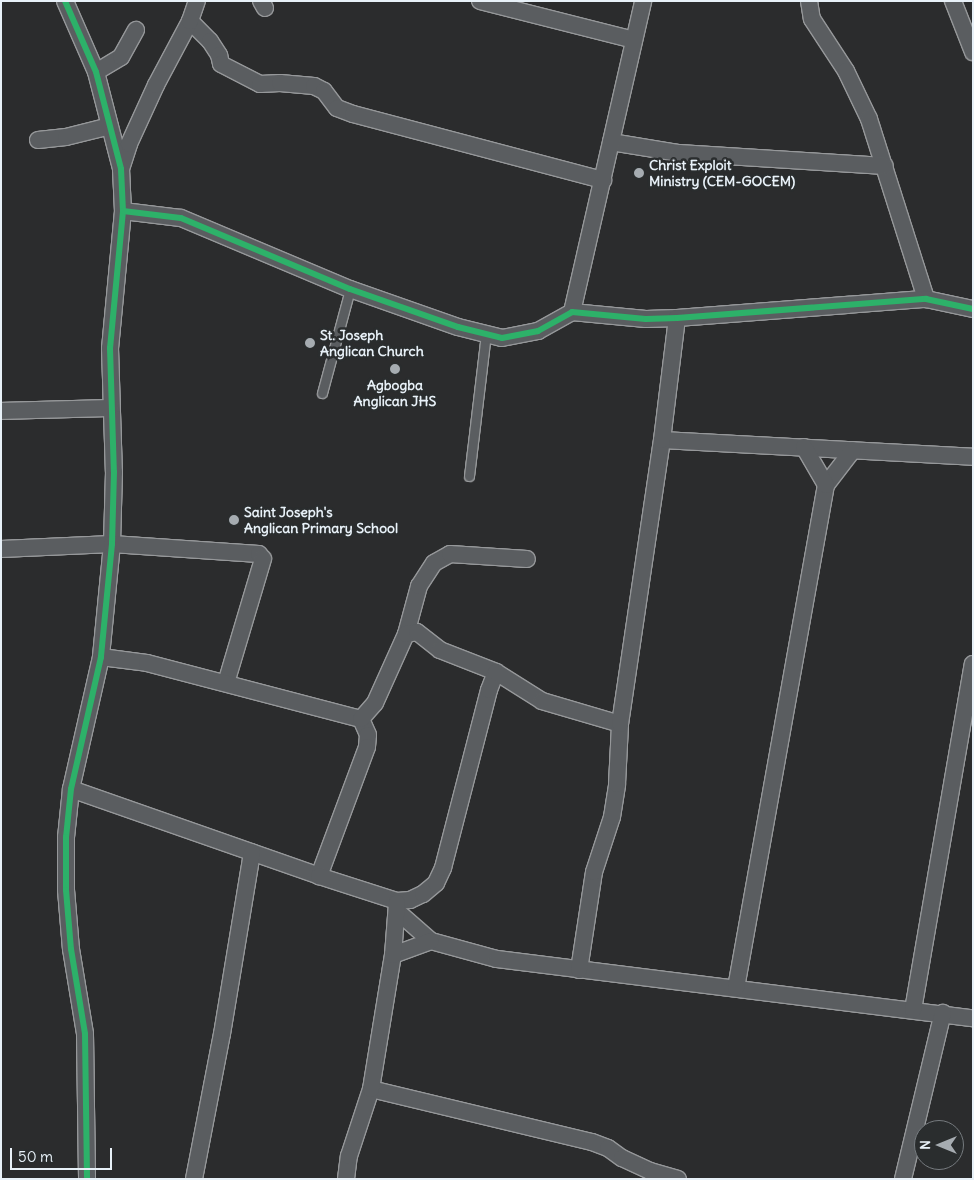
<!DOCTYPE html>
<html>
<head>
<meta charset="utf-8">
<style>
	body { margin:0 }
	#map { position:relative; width:974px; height:1180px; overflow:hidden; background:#2b2c2d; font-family:Delius,sans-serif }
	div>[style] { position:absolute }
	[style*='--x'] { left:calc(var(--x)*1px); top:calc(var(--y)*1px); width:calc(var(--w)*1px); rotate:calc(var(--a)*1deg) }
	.roads { filter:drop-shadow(1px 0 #96989a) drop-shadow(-1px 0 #96989a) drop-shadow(0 1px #96989a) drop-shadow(0 -1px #96989a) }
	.lane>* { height:9px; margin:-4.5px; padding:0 4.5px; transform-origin:4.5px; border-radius:4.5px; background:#5a5d60 }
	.street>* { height:16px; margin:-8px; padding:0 8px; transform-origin:8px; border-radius:8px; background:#5a5d60 }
	.cycleway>* { height:6px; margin:-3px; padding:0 3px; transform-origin:3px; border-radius:3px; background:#2db169 }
	.dots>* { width:14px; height:14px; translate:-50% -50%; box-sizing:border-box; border:2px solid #2a2d2e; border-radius:50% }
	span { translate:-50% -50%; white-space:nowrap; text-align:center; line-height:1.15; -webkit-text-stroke:5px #2a2d2e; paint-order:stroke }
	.poi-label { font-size:14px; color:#e8f1f8; font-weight:700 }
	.left { translate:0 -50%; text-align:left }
	.frame { position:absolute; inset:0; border:2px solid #e8f1f8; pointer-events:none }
	.north { position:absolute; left:914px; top:1120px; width:50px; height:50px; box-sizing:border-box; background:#2a2d2e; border:1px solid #767b7f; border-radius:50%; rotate:270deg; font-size:14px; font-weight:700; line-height:20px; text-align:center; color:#e8f1f8 }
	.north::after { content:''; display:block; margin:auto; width:18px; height:22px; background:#a6acb1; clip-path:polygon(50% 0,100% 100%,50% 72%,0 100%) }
	.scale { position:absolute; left:10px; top:1148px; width:102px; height:22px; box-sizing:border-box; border:2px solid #e8f1f8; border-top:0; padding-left:6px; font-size:15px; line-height:18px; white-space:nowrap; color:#e8f1f8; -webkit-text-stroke:4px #2a2d2e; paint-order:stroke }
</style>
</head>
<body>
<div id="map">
	<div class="roads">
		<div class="lane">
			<div style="--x:322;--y:393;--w:108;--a:-74.9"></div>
			<div style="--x:469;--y:476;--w:143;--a:-83.2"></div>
		</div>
		<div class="street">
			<div style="--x:65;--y:1;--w:77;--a:66.4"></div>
			<div style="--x:96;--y:72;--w:100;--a:75.5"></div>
			<div style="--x:121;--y:169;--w:42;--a:87.3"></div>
			<div style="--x:123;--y:211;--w:138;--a:95.4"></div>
			<div style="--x:110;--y:348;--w:124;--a:88.2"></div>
			<div style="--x:114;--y:472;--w:72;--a:91.6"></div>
			<div style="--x:112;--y:544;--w:114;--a:95.6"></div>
			<div style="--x:101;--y:657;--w:135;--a:102.8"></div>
			<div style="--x:71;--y:789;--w:48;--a:95.9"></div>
			<div style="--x:66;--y:837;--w:53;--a:90"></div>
			<div style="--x:66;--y:890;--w:59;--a:85.2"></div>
			<div style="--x:71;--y:949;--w:86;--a:80.6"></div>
			<div style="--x:85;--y:1034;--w:145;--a:89.2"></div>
			<div style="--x:261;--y:1;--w:8;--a:60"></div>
			<div style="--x:480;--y:1;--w:159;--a:14.2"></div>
			<div style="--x:809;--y:1;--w:18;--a:81"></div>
			<div style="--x:812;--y:19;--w:62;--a:56.8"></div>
			<div style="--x:846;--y:71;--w:53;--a:64.4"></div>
			<div style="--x:869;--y:119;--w:189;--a:72.4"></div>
			<div style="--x:953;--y:1;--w:55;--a:68.6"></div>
			<div style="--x:190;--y:21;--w:28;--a:45"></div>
			<div style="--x:210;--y:41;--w:17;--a:57"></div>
			<div style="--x:219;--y:55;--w:9;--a:77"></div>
			<div style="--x:221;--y:64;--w:44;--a:27.1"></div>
			<div style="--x:260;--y:84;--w:20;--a:-3"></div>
			<div style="--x:280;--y:83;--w:34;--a:5"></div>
			<div style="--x:314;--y:86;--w:11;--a:27"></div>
			<div style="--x:324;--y:91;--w:21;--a:53"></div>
			<div style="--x:337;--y:108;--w:17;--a:21"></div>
			<div style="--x:353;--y:114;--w:259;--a:14.8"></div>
			<div style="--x:96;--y:72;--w:29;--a:-31"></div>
			<div style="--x:121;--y:57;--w:31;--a:-61"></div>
			<div style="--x:38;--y:140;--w:28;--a:-6"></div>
			<div style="--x:66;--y:137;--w:45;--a:-14"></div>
			<div style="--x:611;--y:142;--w:69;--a:9.2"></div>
			<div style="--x:679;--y:153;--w:206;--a:3.6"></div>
			<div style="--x:121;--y:169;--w:26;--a:-72"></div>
			<div style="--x:129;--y:144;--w:65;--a:-65.4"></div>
			<div style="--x:156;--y:85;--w:72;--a:-62"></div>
			<div style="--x:190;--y:21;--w:21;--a:-71"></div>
			<div style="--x:123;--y:211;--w:58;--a:6.9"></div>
			<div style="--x:181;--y:218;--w:183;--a:22.8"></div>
			<div style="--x:350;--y:289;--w:114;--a:19.4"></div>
			<div style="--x:458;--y:327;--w:45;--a:14"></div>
			<div style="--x:502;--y:338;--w:37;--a:-11"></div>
			<div style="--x:538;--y:331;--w:39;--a:-29"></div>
			<div style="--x:572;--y:312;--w:74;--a:5.4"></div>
			<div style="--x:646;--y:319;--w:31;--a:-2"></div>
			<div style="--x:677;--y:318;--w:250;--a:-4.4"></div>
			<div style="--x:926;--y:299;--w:48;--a:12"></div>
			<div style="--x:572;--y:312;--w:319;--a:-77.1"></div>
			<div style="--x:1;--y:411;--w:110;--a:-1.6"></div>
			<div style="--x:662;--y:440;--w:311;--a:3.1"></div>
			<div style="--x:826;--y:485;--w:44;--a:-52.4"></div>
			<div style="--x:1;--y:549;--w:111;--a:-2.6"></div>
			<div style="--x:112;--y:544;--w:147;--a:3.9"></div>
			<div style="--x:259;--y:554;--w:6;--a:51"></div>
			<div style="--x:263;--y:559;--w:129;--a:106.6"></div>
			<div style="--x:406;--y:634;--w:50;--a:-74.8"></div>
			<div style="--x:419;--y:586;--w:27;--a:-57"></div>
			<div style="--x:434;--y:563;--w:18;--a:-29"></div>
			<div style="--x:450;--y:554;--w:77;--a:3.7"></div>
			<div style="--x:101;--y:657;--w:46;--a:7.4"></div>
			<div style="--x:147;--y:663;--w:221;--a:14.7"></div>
			<div style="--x:361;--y:719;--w:17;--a:66"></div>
			<div style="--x:368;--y:735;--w:12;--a:95"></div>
			<div style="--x:367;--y:747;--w:138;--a:110.4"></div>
			<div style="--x:361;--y:719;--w:21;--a:-49"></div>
			<div style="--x:375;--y:703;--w:76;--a:-65.8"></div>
			<div style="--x:406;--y:634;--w:11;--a:-10"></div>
			<div style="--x:417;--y:632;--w:29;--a:38"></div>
			<div style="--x:440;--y:650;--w:60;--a:21.4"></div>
			<div style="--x:71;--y:789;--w:263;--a:19.3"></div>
			<div style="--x:319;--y:876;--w:82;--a:17.8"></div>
			<div style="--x:397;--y:901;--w:13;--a:-4"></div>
			<div style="--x:410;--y:900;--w:14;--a:-25"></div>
			<div style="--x:423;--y:894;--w:17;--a:-40"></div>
			<div style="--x:436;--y:883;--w:17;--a:-65"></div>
			<div style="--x:443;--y:868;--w:184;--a:-75.5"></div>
			<div style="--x:489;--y:690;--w:19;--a:-69"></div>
			<div style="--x:496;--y:672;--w:54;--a:32.2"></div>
			<div style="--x:542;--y:701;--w:81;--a:16.4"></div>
			<div style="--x:398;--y:912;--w:44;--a:41.3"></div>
			<div style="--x:431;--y:941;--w:68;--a:15.3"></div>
			<div style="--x:497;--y:959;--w:480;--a:7.1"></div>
			<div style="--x:393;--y:955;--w:40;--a:-20.2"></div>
			<div style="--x:579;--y:970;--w:99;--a:-81.3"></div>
			<div style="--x:594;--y:872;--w:58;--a:-71.9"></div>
			<div style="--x:612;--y:817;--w:33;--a:-81"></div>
			<div style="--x:617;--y:784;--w:60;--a:-87.1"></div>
			<div style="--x:620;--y:724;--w:287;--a:-81.6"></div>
			<div style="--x:662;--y:440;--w:123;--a:-83"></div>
			<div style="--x:736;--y:988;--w:511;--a:-79.86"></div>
			<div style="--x:826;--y:485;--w:44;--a:-120.1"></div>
			<div style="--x:913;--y:1010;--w:351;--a:-80.2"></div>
			<div style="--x:371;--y:1089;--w:227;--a:13.5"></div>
			<div style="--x:592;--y:1142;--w:17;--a:21"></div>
			<div style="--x:608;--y:1148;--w:17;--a:36"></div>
			<div style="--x:622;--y:1158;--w:31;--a:25"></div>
			<div style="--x:650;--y:1171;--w:29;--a:16"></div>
			<div style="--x:194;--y:1179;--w:148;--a:-79.1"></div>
			<div style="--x:222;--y:1034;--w:184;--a:-80.6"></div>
			<div style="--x:346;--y:1179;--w:23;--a:-83"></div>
			<div style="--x:349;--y:1156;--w:71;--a:-71.8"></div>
			<div style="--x:371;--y:1089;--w:136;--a:-80.7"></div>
			<div style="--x:393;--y:955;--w:52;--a:-85.6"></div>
			<div style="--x:903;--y:1179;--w:171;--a:-76.5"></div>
		</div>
	</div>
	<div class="cycleway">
		<div style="--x:65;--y:1;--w:77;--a:66.4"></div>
		<div style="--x:96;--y:72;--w:100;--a:75.5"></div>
		<div style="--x:121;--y:169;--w:42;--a:87.3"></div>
		<div style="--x:123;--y:211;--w:138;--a:95.4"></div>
		<div style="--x:110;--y:348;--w:124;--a:88.2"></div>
		<div style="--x:114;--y:472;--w:72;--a:91.6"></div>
		<div style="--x:112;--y:544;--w:114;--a:95.6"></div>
		<div style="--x:101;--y:657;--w:135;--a:102.8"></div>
		<div style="--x:71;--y:789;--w:48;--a:95.9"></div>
		<div style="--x:66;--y:837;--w:53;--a:90"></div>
		<div style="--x:66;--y:890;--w:59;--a:85.2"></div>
		<div style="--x:71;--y:949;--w:86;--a:80.6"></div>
		<div style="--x:85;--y:1034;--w:145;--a:89.2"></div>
		<div style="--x:123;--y:211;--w:58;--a:6.9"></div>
		<div style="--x:181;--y:218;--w:183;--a:22.8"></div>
		<div style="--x:350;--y:289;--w:114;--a:19.4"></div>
		<div style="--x:458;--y:327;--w:45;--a:14"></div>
		<div style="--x:502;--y:338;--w:37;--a:-11"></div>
		<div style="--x:538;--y:331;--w:39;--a:-29"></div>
		<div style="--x:572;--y:312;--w:74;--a:5.4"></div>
		<div style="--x:646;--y:319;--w:31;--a:-2"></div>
		<div style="--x:677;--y:318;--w:250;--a:-4.4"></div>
		<div style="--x:926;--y:299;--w:48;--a:12"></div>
	</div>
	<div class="dots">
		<div style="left:639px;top:173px;background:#a6acb1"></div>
		<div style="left:310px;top:343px;background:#a6acb1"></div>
		<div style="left:395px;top:369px;background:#a6acb1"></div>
		<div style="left:234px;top:520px;background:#a6acb1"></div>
	</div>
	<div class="poi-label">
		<span class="left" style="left:649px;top:173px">Christ Exploit<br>Ministry (CEM-GOCEM)</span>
		<span class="left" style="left:320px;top:343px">St. Joseph<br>Anglican Church</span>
		<span style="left:395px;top:393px">Agbogba<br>Anglican JHS</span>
		<span class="left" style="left:244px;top:520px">Saint Joseph's<br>Anglican Primary School</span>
	</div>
	<div class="frame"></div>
	<div class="north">N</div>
	<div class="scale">50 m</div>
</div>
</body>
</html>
